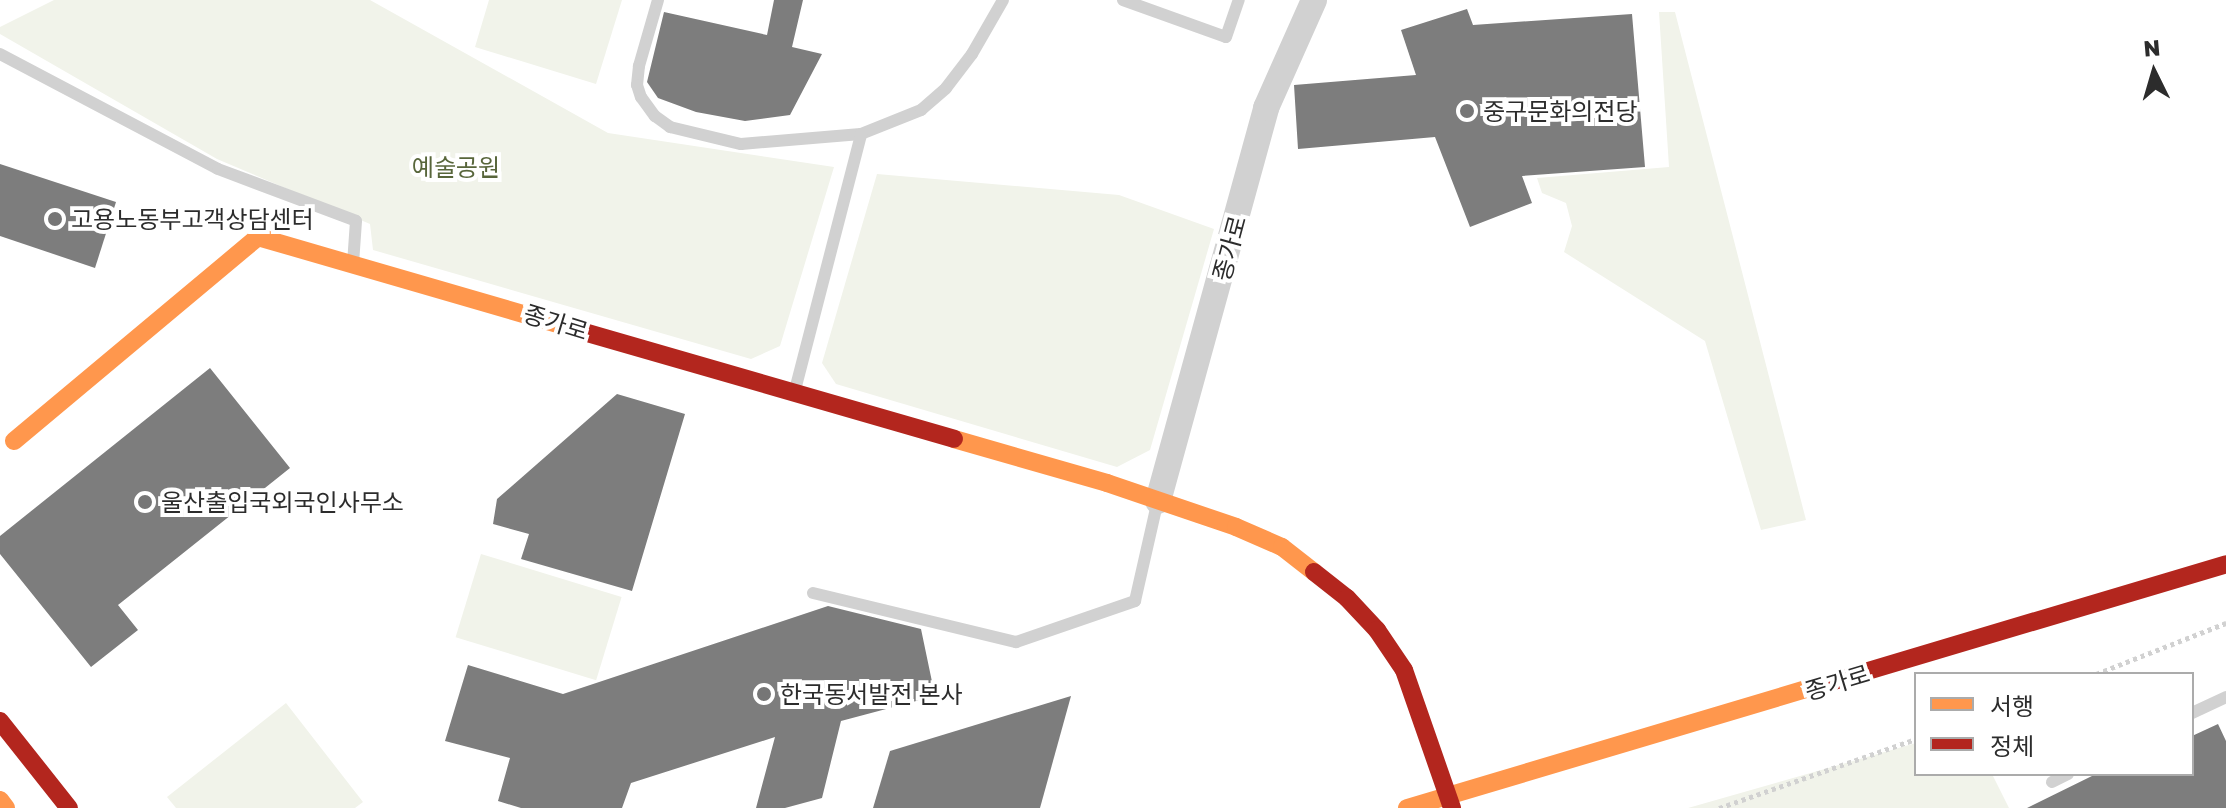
<!DOCTYPE html>
<html>
<head>
<meta charset="utf-8">
<style>
	body { margin:0 }
	#map { position:relative; width:2226px; height:808px; overflow:hidden; background:#fff; font-family:"Golos Text","Noto Sans KR",sans-serif }
	div>[style] { position:absolute }
	[style*='--x'] { left:calc(var(--x)*1px); top:calc(var(--y)*1px); width:calc(var(--w)*1px); rotate:calc(var(--a)*1deg) }
	.green>* { inset:0; background:#f1f3ea; transform-origin:0 0 }
	.building>* { inset:0; background:#7d7d7d }
	.path>* { height:5px; margin-top:-2.5px; transform-origin:0; background:repeating-linear-gradient(90deg,#d1d1d1 0 4px,transparent 0 8px) }
	.lane>* { height:12px; margin:-6px; padding:0 6px; transform-origin:6px; border-radius:6px; background:#d1d1d1 }
	.street>* { height:26px; margin:-13px; padding:0 13px; transform-origin:13px; border-radius:13px; background:#d1d1d1 }
	.slow>* { height:18px; margin:-9px; padding:0 9px; transform-origin:9px; border-radius:9px; background:#ff974d }
	.jam>* { height:18px; margin:-9px; padding:0 9px; transform-origin:9px; border-radius:9px; background:#b3261e }
	.dots>* { width:22px; height:22px; translate:-50% -50%; box-sizing:border-box; border:4px solid #fff; border-radius:50% }
	span { translate:-50% -50%; white-space:nowrap; text-align:center; line-height:1.15; -webkit-text-stroke:8px #fff; paint-order:stroke }
	.poi-label { font-size:24px; color:#2c2c2c }
	.left { translate:0 -50%; text-align:left }
	.park-label { font-size:24px; color:#58663b }
	.street-label { font-size:24px; color:#2c2c2c }
	.legend { position:absolute; left:1914px; top:672px; width:280px; height:104px; box-sizing:border-box; background:#fff; border:2px solid #ababab; margin:0; padding:10px 14px; list-style:none; font-size:24px; color:#2c2c2c }
	.legend li { display:flex; align-items:center; gap:16px; height:40px }
	.legend b { width:40px; border:2px solid #ababab }
	.north { position:absolute; left:2114px; top:32px; width:80px; height:80px; -webkit-text-stroke:6px #fff; paint-order:stroke; rotate:355deg; font-size:22px; font-weight:700; line-height:32px; text-align:center; color:#2c2c2c }
	.north::after { content:''; display:block; margin:auto; width:28px; height:36px; background:#2c2c2c; clip-path:polygon(50% 0,100% 100%,50% 72%,0 100%) }
</style>
</head>
<body>
<div id="map">
	<div class="green">
		<div style="clip-path:polygon(54px 0,370px 0,608px 133px,834px 167px,780px 346px,751px 359px,373px 250px,370px 224px,217px 159px,0 34px,0 27px)"></div>
		<div style="clip-path:polygon(489px 0,622px 0,596px 84px,475px 47px)"></div>
		<div style="clip-path:polygon(1659px 12px,1675px 12px,1806px 520px,1761px 530px,1705px 341px,1564px 252px,1572px 226px,1566px 203px,1542px 193px,1537px 178px,1669px 167px)"></div>
		<div style="clip-path:polygon(877px 174px,1119px 195px,1214px 229px,1150px 450px,1117px 467px,836px 384px,822px 363px)"></div>
		<div style="left:481px;top:554px;width:147px;height:87px;rotate:17deg"></div>
		<div style="clip-path:polygon(286px 703px,363px 802px,355px 808px,176px 808px,167px 797px)"></div>
		<div style="clip-path:polygon(1916px 743px,1916px 774px,1992px 774px,2009px 808px,1688px 808px)"></div>
	</div>
	<div class="building">
		<div style="clip-path:polygon(774px 0,803px 0,792px 47px,822px 54px,790px 115px,745px 121px,696px 112px,658px 98px,647px 82px,664px 12px,767px 35px)"></div>
		<div style="clip-path:polygon(1467px 9px,1473px 25px,1632px 14px,1645px 167px,1522px 176px,1532px 203px,1470px 227px,1435px 137px,1298px 149px,1294px 85px,1416px 75px,1401px 30px)"></div>
		<div style="clip-path:polygon(0 164px,116px 202px,95px 268px,0 236px)"></div>
		<div style="clip-path:polygon(210px 368px,290px 468px,118px 605px,138px 630px,91px 667px,0 554px,0 536px)"></div>
		<div style="clip-path:polygon(617px 394px,685px 414px,632px 591px,521px 559px,529px 534px,493px 524px,497px 499px)"></div>
		<div style="clip-path:polygon(828px 606px,921px 629px,935px 696px,841px 721px,822px 798px,785px 808px,756px 808px,775px 737px,631px 783px,622px 808px,521px 808px,498px 801px,510px 758px,445px 741px,468px 665px,563px 694px)"></div>
		<div style="clip-path:polygon(1071px 696px,1040px 808px,873px 808px,890px 751px)"></div>
		<div style="clip-path:polygon(2218px 724px,2226px 741px,2226px 808px,2027px 808px,2096px 774px,2192px 774px,2192px 736px)"></div>
	</div>
	<div class="path">
		<div style="--x:2096;--y:674;--w:140;--a:-21.4"></div>
		<div style="--x:1719;--y:808;--w:209;--a:-19.3"></div>
	</div>
	<div class="lane">
		<div style="--x:658;--y:0;--w:69;--a:106.1"></div>
		<div style="--x:639;--y:66;--w:19;--a:96"></div>
		<div style="--x:637;--y:85;--w:13;--a:72"></div>
		<div style="--x:641;--y:97;--w:24;--a:54"></div>
		<div style="--x:655;--y:116;--w:19;--a:36"></div>
		<div style="--x:670;--y:127;--w:73;--a:13.5"></div>
		<div style="--x:741;--y:144;--w:120;--a:-4.8"></div>
		<div style="--x:861;--y:134;--w:65;--a:-21.8"></div>
		<div style="--x:921;--y:110;--w:33;--a:-41"></div>
		<div style="--x:946;--y:88;--w:43;--a:-52.6"></div>
		<div style="--x:972;--y:54;--w:62;--a:-60.1"></div>
		<div style="--x:1123;--y:0;--w:109;--a:19.8"></div>
		<div style="--x:1226;--y:37;--w:39;--a:-71"></div>
		<div style="--x:0;--y:54;--w:246;--a:27.8"></div>
		<div style="--x:218;--y:169;--w:147;--a:20.6"></div>
		<div style="--x:356;--y:221;--w:39;--a:94"></div>
		<div style="--x:795;--y:390;--w:264;--a:-75.5"></div>
		<div style="--x:813;--y:593;--w:209;--a:13.6"></div>
		<div style="--x:1016;--y:642;--w:126;--a:-19"></div>
		<div style="--x:1135;--y:601;--w:99;--a:-77.2"></div>
		<div style="--x:2192;--y:713;--w:38;--a:-25"></div>
		<div style="--x:2052;--y:782;--w:18;--a:-27"></div>
	</div>
	<div class="street">
		<div style="--x:1158;--y:501;--w:408;--a:-74.6"></div>
		<div style="--x:1266;--y:108;--w:118;--a:-66"></div>
	</div>
	<div class="slow">
		<div style="--x:954;--y:439;--w:159;--a:16"></div>
		<div style="--x:1107;--y:483;--w:136;--a:18.8"></div>
		<div style="--x:1236;--y:527;--w:50;--a:23.5"></div>
		<div style="--x:1282;--y:547;--w:41;--a:38"></div>
		<div style="--x:14;--y:441;--w:318;--a:-39.9"></div>
		<div style="--x:258;--y:237;--w:340;--a:16.2"></div>
		<div style="--x:0;--y:800;--w:10;--a:53"></div>
		<div style="--x:1407;--y:808;--w:442;--a:-16.6"></div>
	</div>
	<div class="jam">
		<div style="--x:584;--y:332;--w:385;--a:16.1"></div>
		<div style="--x:1314;--y:572;--w:42;--a:38.2"></div>
		<div style="--x:1347;--y:598;--w:44;--a:46.8"></div>
		<div style="--x:1377;--y:630;--w:48;--a:56"></div>
		<div style="--x:1404;--y:670;--w:146;--a:70.8"></div>
		<div style="--x:1831;--y:682;--w:412;--a:-16.6"></div>
		<div style="--x:0;--y:721;--w:111;--a:51.6"></div>
	</div>
	<div class="dots">
		<div style="left:1467px;top:111px;background:#767676"></div>
		<div style="left:55px;top:219px;background:#767676"></div>
		<div style="left:145px;top:502px;background:#767676"></div>
		<div style="left:764px;top:694px;background:#767676"></div>
	</div>
	<div class="poi-label">
		<span class="left" style="left:1483px;top:111px">중구문화의전당</span>
		<span class="left" style="left:71px;top:219px">고용노동부고객상담센터</span>
		<span class="left" style="left:161px;top:502px">울산출입국외국인사무소</span>
		<span class="left" style="left:780px;top:694px">한국동서발전 본사</span>
	</div>
	<div class="park-label">
		<span style="left:456px;top:167px">예술공원</span>
	</div>
	<div class="street-label">
		<span style="left:1229px;top:248px;rotate:-75deg">종가로</span>
		<span style="left:556px;top:322px;rotate:17deg">종가로</span>
		<span style="left:1837px;top:682px;rotate:-17deg">종가로</span>
	</div>
	<ul class="legend">
	<li><b style="height:10px;background:#ff974d"></b>서행</li>
	<li><b style="height:10px;background:#b3261e"></b>정체</li>
	</ul>
	<div class="north">N</div>
</div>
</body>
</html>
